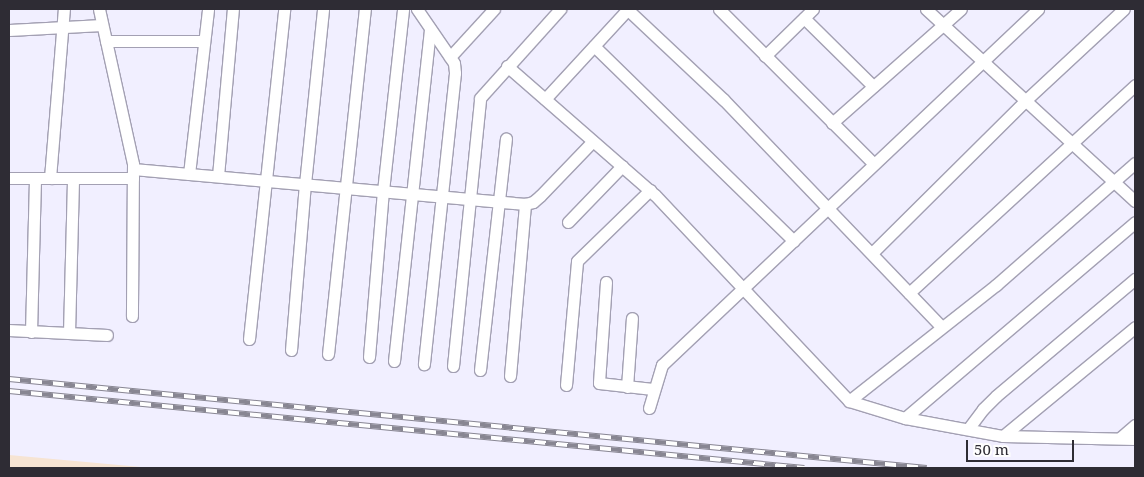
<!DOCTYPE html>
<html>
<head>
<meta charset="utf-8">
<style>
	body { margin:0 }
	#map { position:relative; width:1144px; height:477px; overflow:hidden; background:#f1efff; font-family:"Noto Serif",serif }
	div>[style] { position:absolute }
	[style*='--x'] { left:calc(var(--x)*1px); top:calc(var(--y)*1px); width:calc(var(--w)*1px); rotate:calc(var(--a)*1deg) }
	.industrial>* { inset:0; background:#f6e4d3 }
	.roads { filter:drop-shadow(1px 0 #a3a0b3) drop-shadow(-1px 0 #a3a0b3) drop-shadow(0 1px #a3a0b3) drop-shadow(0 -1px #a3a0b3) }
	.street>* { height:11px; margin:-5.5px; padding:0 5.5px; transform-origin:5.5px; border-radius:5.5px; background:#fff }
	.rail>* { height:5.5px; margin-top:-2.75px; transform-origin:0; background:repeating-linear-gradient(90deg,#fefefe 0 11px,#888692 0 22px); box-sizing:border-box; border-block:1px solid #888692 }
	span { translate:-50% -50%; white-space:nowrap; text-align:center; line-height:1.15; -webkit-text-stroke:4px #fefefe; paint-order:stroke }
	.frame { position:absolute; inset:0; border:10px solid #2e2c34; pointer-events:none }
	.scale { position:absolute; left:966px; top:440px; width:108px; height:22px; box-sizing:border-box; border:2px solid #2e2c34; border-top:0; padding-left:6px; font-size:15px; line-height:18px; white-space:nowrap; color:#2e2c34; -webkit-text-stroke:4px #fefefe; paint-order:stroke }
</style>
</head>
<body>
<div id="map">
	<div class="industrial">
		<div style="clip-path:polygon(9px 455px,152px 468px,9px 468px)"></div>
	</div>
	<div class="roads">
		<div class="street">
			<div style="--x:99;--y:9;--w:159;--a:77.6"></div>
			<div style="--x:133;--y:164;--w:152;--a:90.4"></div>
			<div style="--x:417;--y:9;--w:65;--a:55.6"></div>
			<div style="--x:454;--y:63;--w:10;--a:84"></div>
			<div style="--x:455;--y:73;--w:293;--a:96.1"></div>
			<div style="--x:627;--y:9;--w:132;--a:43.2"></div>
			<div style="--x:723;--y:99;--w:315;--a:46.2"></div>
			<div style="--x:719;--y:9;--w:219;--a:45"></div>
			<div style="--x:926;--y:9;--w:284;--a:42.6"></div>
			<div style="--x:804;--y:18;--w:97;--a:44.6"></div>
			<div style="--x:9;--y:30;--w:93;--a:-3.1"></div>
			<div style="--x:106;--y:41;--w:98;--a:0"></div>
			<div style="--x:594;--y:46;--w:279;--a:44.3"></div>
			<div style="--x:765;--y:56;--w:67;--a:-44.4"></div>
			<div style="--x:450;--y:57;--w:65;--a:-47.5"></div>
			<div style="--x:507;--y:66;--w:196;--a:41.1"></div>
			<div style="--x:655;--y:195;--w:283;--a:46.7"></div>
			<div style="--x:849;--y:401;--w:59;--a:16.9"></div>
			<div style="--x:905;--y:418;--w:100;--a:10.4"></div>
			<div style="--x:1003;--y:436;--w:132;--a:1.3"></div>
			<div style="--x:545;--y:99;--w:122;--a:-47.3"></div>
			<div style="--x:832;--y:123;--w:172;--a:-41.5"></div>
			<div style="--x:133;--y:169;--w:394;--a:5.1"></div>
			<div style="--x:525;--y:204;--w:8;--a:-14"></div>
			<div style="--x:533;--y:202;--w:9;--a:-41"></div>
			<div style="--x:540;--y:196;--w:76;--a:-46.1"></div>
			<div style="--x:189;--y:174;--w:166;--a:-83.4"></div>
			<div style="--x:218;--y:176;--w:168;--a:-84.9"></div>
			<div style="--x:9;--y:178;--w:124;--a:0"></div>
			<div style="--x:50;--y:178;--w:170;--a:-85.3"></div>
			<div style="--x:568;--y:222;--w:78;--a:-46"></div>
			<div style="--x:872;--y:253;--w:218;--a:-44.8"></div>
			<div style="--x:1027;--y:99;--w:132;--a:-42.9"></div>
			<div style="--x:606;--y:282;--w:101;--a:94"></div>
			<div style="--x:599;--y:383;--w:54;--a:6.3"></div>
			<div style="--x:909;--y:293;--w:307;--a:-42.6"></div>
			<div style="--x:9;--y:330;--w:98;--a:2.9"></div>
			<div style="--x:31;--y:332;--w:154;--a:-88.5"></div>
			<div style="--x:69;--y:333;--w:155;--a:-88.5"></div>
			<div style="--x:249;--y:339;--w:332;--a:-83.9"></div>
			<div style="--x:291;--y:350;--w:167;--a:-85.2"></div>
			<div style="--x:305;--y:184;--w:176;--a:-84.1"></div>
			<div style="--x:328;--y:354;--w:347;--a:-83.9"></div>
			<div style="--x:369;--y:357;--w:167;--a:-85.2"></div>
			<div style="--x:383;--y:191;--w:183;--a:-83.7"></div>
			<div style="--x:394;--y:361;--w:334;--a:-83.8"></div>
			<div style="--x:453;--y:366;--w:269;--a:-84.2"></div>
			<div style="--x:480;--y:98;--w:120;--a:-48"></div>
			<div style="--x:480;--y:370;--w:233;--a:-83.6"></div>
			<div style="--x:510;--y:376;--w:173;--a:-85"></div>
			<div style="--x:566;--y:385;--w:124;--a:-84.9"></div>
			<div style="--x:577;--y:261;--w:102;--a:-44.2"></div>
			<div style="--x:627;--y:387;--w:69;--a:-85.9"></div>
			<div style="--x:849;--y:401;--w:187;--a:-38.3"></div>
			<div style="--x:996;--y:285;--w:185;--a:-41.3"></div>
			<div style="--x:649;--y:408;--w:45;--a:-73.2"></div>
			<div style="--x:662;--y:365;--w:518;--a:-43.43"></div>
			<div style="--x:905;--y:418;--w:302;--a:-40.4"></div>
			<div style="--x:968;--y:429;--w:25;--a:-53"></div>
			<div style="--x:983;--y:409;--w:18;--a:-45"></div>
			<div style="--x:996;--y:396;--w:182;--a:-40.1"></div>
			<div style="--x:1003;--y:436;--w:171;--a:-39.5"></div>
			<div style="--x:1120;--y:438;--w:20;--a:-41"></div>
		</div>
	</div>
	<div class="rail">
		<div style="--x:9;--y:379;--w:922;--a:5.54"></div>
		<div style="--x:9;--y:391;--w:799;--a:5.53"></div>
	</div>
	<div class="frame"></div>
	<div class="scale">50 m</div>
</div>
</body>
</html>
